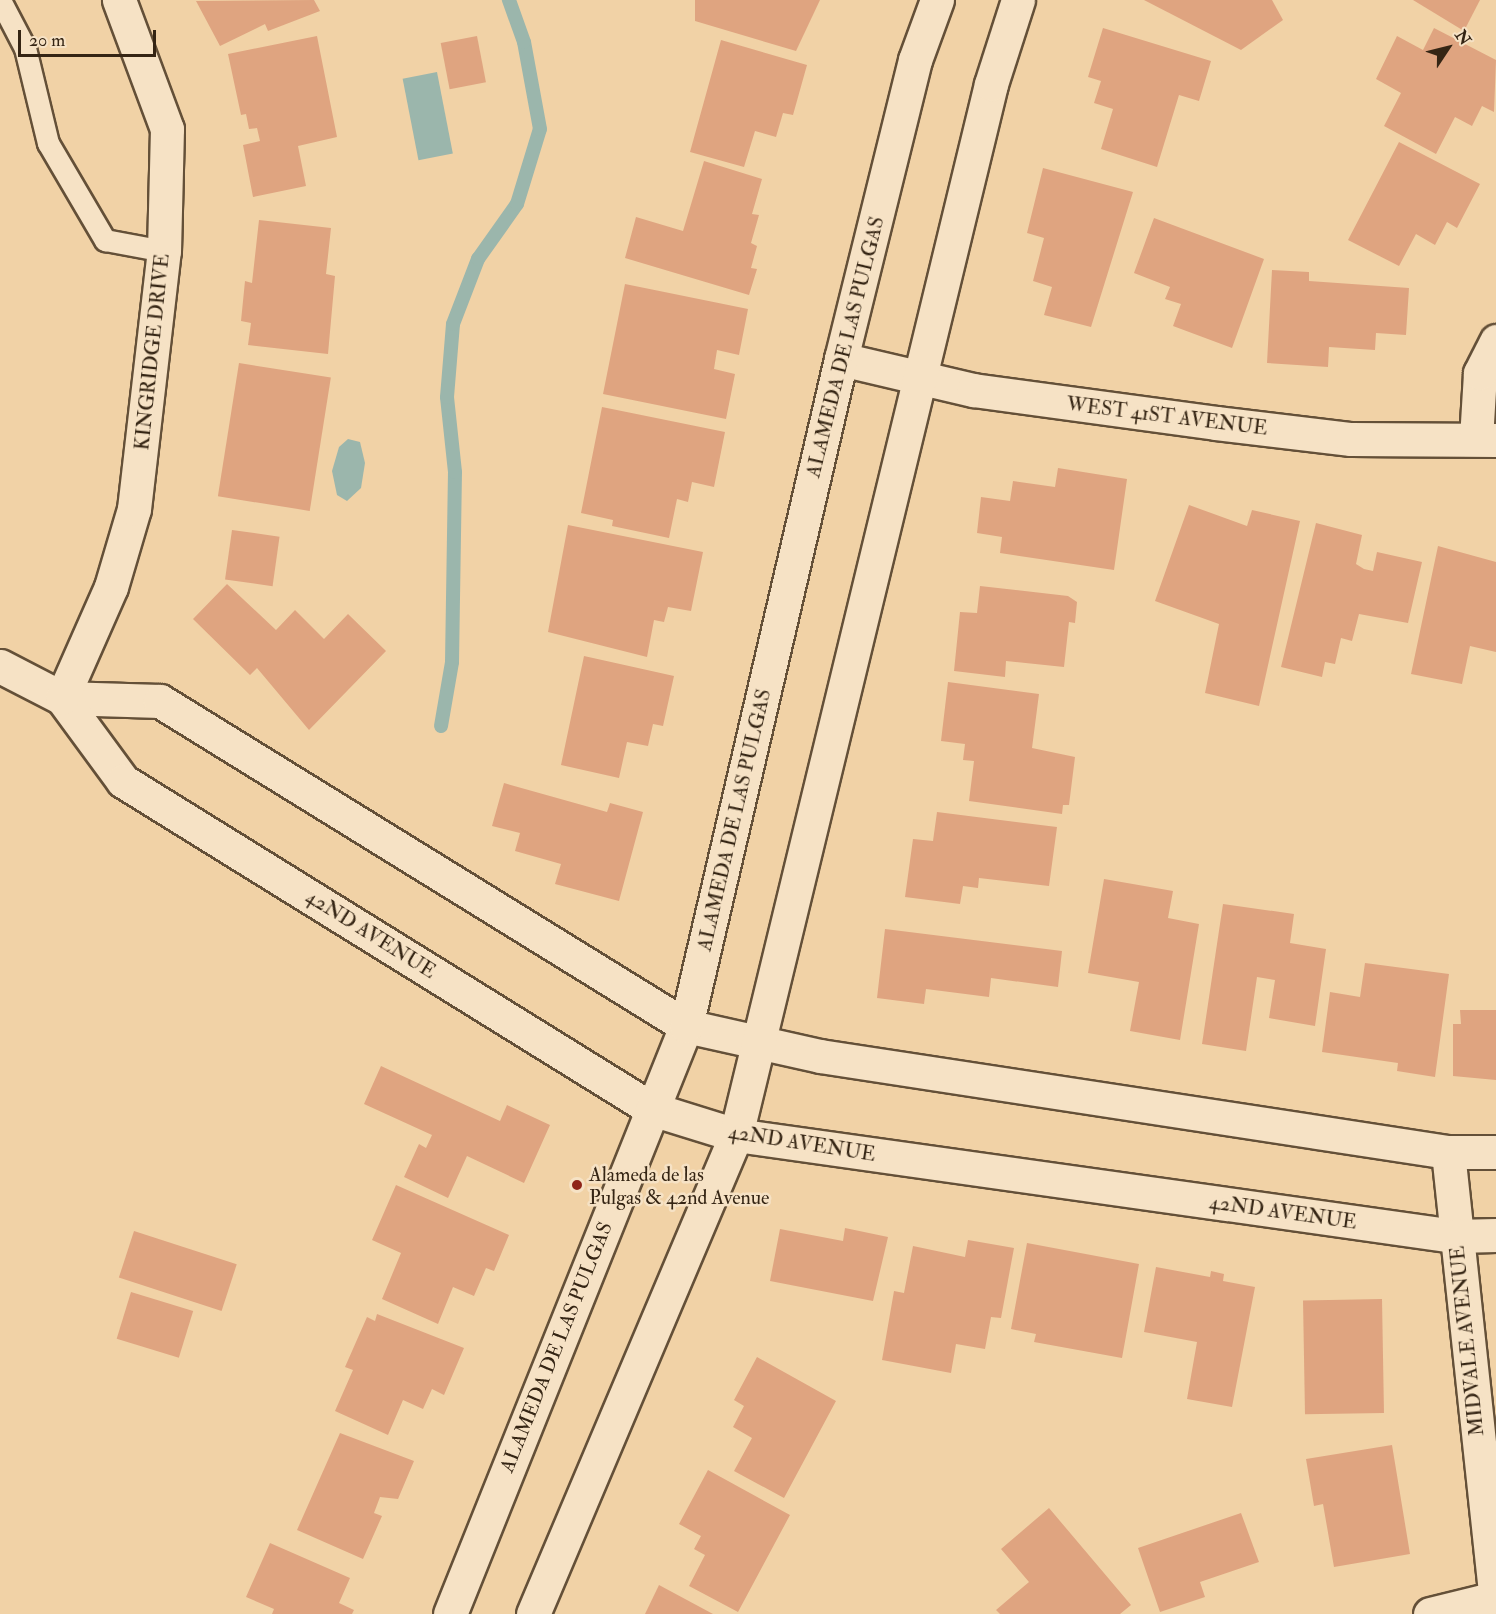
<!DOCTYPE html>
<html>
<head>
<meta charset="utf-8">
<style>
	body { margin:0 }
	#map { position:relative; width:1496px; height:1614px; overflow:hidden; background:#f1d2a6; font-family:"IM FELL Double Pica",serif }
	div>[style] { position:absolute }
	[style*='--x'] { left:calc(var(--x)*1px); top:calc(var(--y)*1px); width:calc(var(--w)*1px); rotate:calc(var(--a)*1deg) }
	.water>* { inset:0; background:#9bb6ac; transform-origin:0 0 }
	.stream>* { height:14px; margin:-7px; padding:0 7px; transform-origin:7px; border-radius:7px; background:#9bb6ac }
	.building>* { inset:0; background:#dfa480; transform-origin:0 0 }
	.roads { filter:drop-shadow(2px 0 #645038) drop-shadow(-2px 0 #645038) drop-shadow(0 2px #645038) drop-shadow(0 -2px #645038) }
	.service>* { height:21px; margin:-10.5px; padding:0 10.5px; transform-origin:10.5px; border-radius:10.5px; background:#f6e2c5 }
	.minor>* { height:33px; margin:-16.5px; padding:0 16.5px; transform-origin:16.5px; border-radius:16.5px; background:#f6e2c5 }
	.tertiary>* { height:33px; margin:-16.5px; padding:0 16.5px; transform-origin:16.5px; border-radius:16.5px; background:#f6e2c5 }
	.secondary>* { height:33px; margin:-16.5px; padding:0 16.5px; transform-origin:16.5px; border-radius:16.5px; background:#f6e2c5 }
	.dots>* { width:16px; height:16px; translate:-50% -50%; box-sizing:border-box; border:3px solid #f6e2c5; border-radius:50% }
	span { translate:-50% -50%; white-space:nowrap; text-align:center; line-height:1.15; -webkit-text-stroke:5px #f6e2c5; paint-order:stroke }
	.street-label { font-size:20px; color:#352514 }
	.poi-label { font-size:20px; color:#352514 }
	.left { translate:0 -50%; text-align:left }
	.north { position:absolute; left:1418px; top:18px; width:60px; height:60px; -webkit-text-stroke:4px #f6e2c5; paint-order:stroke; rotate:55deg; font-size:16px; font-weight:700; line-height:24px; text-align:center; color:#352514 }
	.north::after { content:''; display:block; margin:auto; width:21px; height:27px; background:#352514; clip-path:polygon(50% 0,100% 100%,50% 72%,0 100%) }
	.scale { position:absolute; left:18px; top:30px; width:138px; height:27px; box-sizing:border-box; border:3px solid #352514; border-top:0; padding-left:8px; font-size:18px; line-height:21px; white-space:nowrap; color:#352514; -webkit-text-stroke:4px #f6e2c5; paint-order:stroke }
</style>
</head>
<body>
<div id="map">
	<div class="water">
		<div style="left:437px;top:72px;width:83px;height:35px;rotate:79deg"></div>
		<div style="clip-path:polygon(348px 439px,360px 442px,365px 463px,361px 488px,347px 501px,337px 495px,332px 471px,339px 447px)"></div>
	</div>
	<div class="stream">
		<div style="--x:441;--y:726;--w:65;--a:-80.2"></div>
		<div style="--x:452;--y:662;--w:190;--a:-89.1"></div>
		<div style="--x:455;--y:472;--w:75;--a:-96.1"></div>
		<div style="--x:447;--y:397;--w:73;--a:-85.3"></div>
		<div style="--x:453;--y:324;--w:70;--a:-69"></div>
		<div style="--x:478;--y:259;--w:67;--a:-54.7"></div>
		<div style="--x:517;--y:204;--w:78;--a:-73"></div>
		<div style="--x:540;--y:129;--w:88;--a:-100.4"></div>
		<div style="--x:524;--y:42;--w:45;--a:-109.7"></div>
	</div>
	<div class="building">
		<div style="clip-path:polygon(314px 0,320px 11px,268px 31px,265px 24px,220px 46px,196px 1px)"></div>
		<div style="clip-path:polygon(695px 0,820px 0,796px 51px,695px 21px)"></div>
		<div style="clip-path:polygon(1144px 0,1272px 0,1283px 20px,1241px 50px)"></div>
		<div style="clip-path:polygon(1413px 0,1480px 0,1464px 31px)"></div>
		<div style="clip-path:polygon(1103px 28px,1211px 61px,1199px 101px,1179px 95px,1157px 167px,1101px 149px,1113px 109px,1094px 103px,1101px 81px,1088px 77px)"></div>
		<div style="clip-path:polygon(1434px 28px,1496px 60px,1494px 112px,1482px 106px,1472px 126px,1455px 117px,1436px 154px,1384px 126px,1401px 93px,1376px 79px,1397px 36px,1423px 50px)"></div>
		<div style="clip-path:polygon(317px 36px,337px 137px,298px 146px,306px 186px,253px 197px,243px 145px,260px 141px,257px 128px,249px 129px,246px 114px,241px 115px,228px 54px)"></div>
		<div style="left:477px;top:36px;width:47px;height:37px;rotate:79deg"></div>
		<div style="clip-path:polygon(721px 40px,807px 65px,793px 115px,783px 113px,776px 137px,755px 131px,744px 167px,690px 152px)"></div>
		<div style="clip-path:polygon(1399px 142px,1480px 184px,1457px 228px,1447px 222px,1435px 245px,1416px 234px,1399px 266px,1348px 240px)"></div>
		<div style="clip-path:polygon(704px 161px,762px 179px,752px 214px,759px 215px,751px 243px,757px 246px,751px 268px,757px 269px,749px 295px,625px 258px,636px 217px,683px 231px)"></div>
		<div style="clip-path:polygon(1043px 168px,1133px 192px,1091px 327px,1044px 315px,1052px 287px,1033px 281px,1044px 238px,1027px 233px)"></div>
		<div style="clip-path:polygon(1154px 218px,1264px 259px,1232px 348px,1173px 326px,1181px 304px,1165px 299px,1170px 287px,1134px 273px)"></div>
		<div style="clip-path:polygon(259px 220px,331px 228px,326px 274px,335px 276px,328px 354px,248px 345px,251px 323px,241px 321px,245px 281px,252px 283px)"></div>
		<div style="clip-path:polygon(1272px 270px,1309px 272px,1309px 281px,1409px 288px,1406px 335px,1376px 333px,1375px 350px,1329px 347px,1328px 367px,1267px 363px)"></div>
		<div style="clip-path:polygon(625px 284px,748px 309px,739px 355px,717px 350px,714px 369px,735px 374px,726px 419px,603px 394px)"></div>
		<div style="left:239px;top:363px;width:93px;height:135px;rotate:9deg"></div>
		<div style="clip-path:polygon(602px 407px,725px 432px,714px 487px,692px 482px,688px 502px,677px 499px,669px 538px,612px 526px,613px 520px,581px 513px)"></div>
		<div style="clip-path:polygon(1058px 468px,1127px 479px,1114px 570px,1000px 553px,1002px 537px,977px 533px,981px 497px,1010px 501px,1013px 481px,1055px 487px)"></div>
		<div style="clip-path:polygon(1189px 505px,1247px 526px,1252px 510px,1300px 521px,1259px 706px,1205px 693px,1219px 624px,1155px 601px)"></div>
		<div style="clip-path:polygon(1316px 523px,1362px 535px,1356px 564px,1364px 569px,1373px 571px,1377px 552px,1422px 562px,1408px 623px,1359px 614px,1352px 641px,1341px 638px,1335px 664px,1325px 662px,1322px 677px,1281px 667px)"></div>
		<div style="clip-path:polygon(568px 525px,703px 552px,691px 611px,668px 607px,664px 622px,654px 620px,647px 657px,548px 632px)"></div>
		<div style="left:232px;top:530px;width:48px;height:50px;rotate:8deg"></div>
		<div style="clip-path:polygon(1438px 546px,1496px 562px,1496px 652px,1470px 646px,1462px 684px,1411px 674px)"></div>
		<div style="clip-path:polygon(227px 584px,276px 630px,295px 610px,324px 639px,348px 614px,386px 651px,309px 730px,257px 668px,250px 675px,193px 619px)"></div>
		<div style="clip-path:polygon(980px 586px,1068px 596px,1077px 602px,1075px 623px,1069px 622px,1064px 667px,1006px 661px,1005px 677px,954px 671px,960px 612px,977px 613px)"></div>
		<div style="clip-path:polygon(584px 656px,674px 676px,663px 726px,653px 724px,648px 746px,627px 742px,619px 778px,561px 765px)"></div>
		<div style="clip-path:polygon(948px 682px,1039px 694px,1032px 748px,1075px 757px,1069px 805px,1063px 805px,1062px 814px,969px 801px,974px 761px,963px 760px,965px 744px,941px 741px)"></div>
		<div style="clip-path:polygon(504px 783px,607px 812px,610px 803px,643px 812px,619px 901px,555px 884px,561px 864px,515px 851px,520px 833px,492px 826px)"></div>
		<div style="clip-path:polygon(937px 812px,1057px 827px,1049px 886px,979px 878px,978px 888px,963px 886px,960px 904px,905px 897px,913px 839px,933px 841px)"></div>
		<div style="clip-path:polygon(1104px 879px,1173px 891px,1168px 918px,1199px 924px,1180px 1040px,1130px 1031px,1139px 982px,1088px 973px)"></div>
		<div style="clip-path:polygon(1223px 904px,1294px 914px,1290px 943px,1326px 949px,1315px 1026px,1269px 1018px,1275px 980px,1257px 977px,1246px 1051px,1202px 1044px)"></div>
		<div style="clip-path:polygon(885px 929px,1062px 951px,1058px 987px,991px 978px,989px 997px,926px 989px,924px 1004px,877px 998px)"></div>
		<div style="clip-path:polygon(1365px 963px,1449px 974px,1435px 1077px,1397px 1071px,1398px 1063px,1322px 1052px,1330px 992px,1360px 997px)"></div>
		<div style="clip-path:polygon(1460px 1010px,1496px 1010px,1496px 1080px,1453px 1076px,1453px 1024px,1461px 1024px)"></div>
		<div style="clip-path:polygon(381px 1066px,500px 1121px,507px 1105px,550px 1125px,524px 1183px,467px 1156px,448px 1198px,404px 1177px,419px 1144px,426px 1148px,432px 1135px,364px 1104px)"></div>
		<div style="clip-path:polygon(396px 1185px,509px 1235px,494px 1271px,486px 1268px,474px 1296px,453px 1287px,438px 1324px,382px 1299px,401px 1253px,372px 1240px)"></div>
		<div style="clip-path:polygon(845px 1228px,888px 1237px,873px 1301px,770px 1281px,780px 1229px,843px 1241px)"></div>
		<div style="left:134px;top:1231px;width:108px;height:49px;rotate:18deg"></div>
		<div style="clip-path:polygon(968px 1240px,1014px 1248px,1001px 1318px,991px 1317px,985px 1349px,956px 1344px,951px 1373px,882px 1360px,894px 1291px,904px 1293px,913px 1246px,965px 1257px)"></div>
		<div style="clip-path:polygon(1027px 1243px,1139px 1264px,1122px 1358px,1034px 1342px,1036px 1334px,1011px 1329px)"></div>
		<div style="clip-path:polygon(1156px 1267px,1210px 1277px,1211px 1271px,1224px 1274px,1223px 1281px,1255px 1287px,1232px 1407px,1187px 1399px,1197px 1342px,1144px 1332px)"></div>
		<div style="left:131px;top:1292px;width:65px;height:49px;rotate:17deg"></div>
		<div style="left:1382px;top:1299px;width:114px;height:79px;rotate:89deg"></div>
		<div style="clip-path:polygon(377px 1314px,464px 1348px,444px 1395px,432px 1389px,423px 1409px,403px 1400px,388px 1435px,335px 1411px,353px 1370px,345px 1367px,367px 1317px,375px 1321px)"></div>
		<div style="clip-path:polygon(757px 1357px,836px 1401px,784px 1498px,734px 1471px,752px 1438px,733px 1427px,744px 1406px,734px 1400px)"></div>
		<div style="clip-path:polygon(340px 1433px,414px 1461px,398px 1499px,380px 1497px,374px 1513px,382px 1516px,363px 1559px,297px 1530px)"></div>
		<div style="clip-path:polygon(1392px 1445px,1410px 1554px,1334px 1567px,1323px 1504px,1314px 1506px,1306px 1459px)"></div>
		<div style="clip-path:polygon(708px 1470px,790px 1515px,738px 1612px,689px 1586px,705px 1555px,694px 1549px,701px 1536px,679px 1524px)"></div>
		<div style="clip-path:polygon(1049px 1508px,1131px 1605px,1120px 1614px,1000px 1614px,996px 1610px,1029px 1582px,1001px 1549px)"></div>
		<div style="clip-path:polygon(1241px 1513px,1259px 1562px,1200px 1582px,1205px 1597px,1160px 1612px,1138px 1548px)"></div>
		<div style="clip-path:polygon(270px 1543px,350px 1578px,339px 1603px,354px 1610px,352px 1614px,272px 1614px,274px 1609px,246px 1597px)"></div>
		<div style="clip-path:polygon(659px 1585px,713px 1614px,645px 1614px)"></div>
	</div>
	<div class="roads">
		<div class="service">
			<div style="--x:0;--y:0;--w:54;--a:62.5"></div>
			<div style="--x:25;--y:48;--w:98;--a:76.4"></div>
			<div style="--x:48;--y:143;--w:113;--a:59.6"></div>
			<div style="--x:105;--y:240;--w:60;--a:10.6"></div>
		</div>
		<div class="minor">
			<div style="--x:841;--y:359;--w:136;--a:13.2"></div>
			<div style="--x:973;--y:390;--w:245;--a:7.7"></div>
			<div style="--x:1216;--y:423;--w:136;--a:6.8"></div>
			<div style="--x:1351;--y:439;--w:145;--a:0.4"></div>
			<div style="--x:1476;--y:439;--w:66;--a:-86.5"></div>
			<div style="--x:1480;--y:373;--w:36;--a:-63"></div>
			<div style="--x:0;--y:666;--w:70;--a:27.3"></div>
			<div style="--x:62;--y:698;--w:98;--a:1.8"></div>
			<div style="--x:160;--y:701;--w:618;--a:31.71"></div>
			<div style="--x:62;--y:698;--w:103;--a:53.7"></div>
			<div style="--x:123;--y:781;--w:622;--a:31.8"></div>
			<div style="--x:62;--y:698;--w:121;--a:-66.2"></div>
			<div style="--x:111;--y:587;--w:81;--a:-73.6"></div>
			<div style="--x:134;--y:509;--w:260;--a:-83.4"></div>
			<div style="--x:164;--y:251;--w:122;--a:-88.6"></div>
			<div style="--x:167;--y:129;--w:138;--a:-110.4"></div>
			<div style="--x:1448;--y:1152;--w:452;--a:83.9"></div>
			<div style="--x:1430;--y:1614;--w:67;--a:-13.8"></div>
		</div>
		<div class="tertiary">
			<div style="--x:686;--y:1026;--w:137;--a:12.6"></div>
			<div style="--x:820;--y:1056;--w:635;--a:8.69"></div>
			<div style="--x:1448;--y:1152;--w:48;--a:0"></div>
			<div style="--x:652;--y:1109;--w:88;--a:17.2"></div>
			<div style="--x:736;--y:1135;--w:726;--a:8"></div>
			<div style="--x:1455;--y:1236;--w:41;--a:-1.4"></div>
		</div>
		<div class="secondary">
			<div style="--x:450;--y:1614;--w:634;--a:-68.13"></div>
			<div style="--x:686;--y:1026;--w:685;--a:-76.92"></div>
			<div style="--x:841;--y:359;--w:308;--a:-76.1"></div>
			<div style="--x:915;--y:60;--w:64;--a:-69.9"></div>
			<div style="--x:533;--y:1614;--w:520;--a:-67.03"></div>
			<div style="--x:736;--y:1135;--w:1081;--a:-76.36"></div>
			<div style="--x:991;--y:84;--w:88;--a:-72.2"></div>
		</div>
	</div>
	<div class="dots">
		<div style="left:577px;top:1185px;background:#8f2418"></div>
	</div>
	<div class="street-label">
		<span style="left:845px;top:347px;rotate:-76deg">ALAMEDA DE LAS PULGAS</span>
		<span style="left:152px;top:352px;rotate:-84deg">KINGRIDGE DRIVE</span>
		<span style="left:1167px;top:416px;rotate:7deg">WEST 41ST AVENUE</span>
		<span style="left:734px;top:820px;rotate:-77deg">ALAMEDA DE LAS PULGAS</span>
		<span style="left:371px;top:934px;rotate:32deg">42ND AVENUE</span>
		<span style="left:802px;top:1143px;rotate:9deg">42ND AVENUE</span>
		<span style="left:1283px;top:1212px;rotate:8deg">42ND AVENUE</span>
		<span style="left:1467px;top:1341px;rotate:-96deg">MIDVALE AVENUE</span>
		<span style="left:556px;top:1347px;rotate:-68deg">ALAMEDA DE LAS PULGAS</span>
	</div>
	<div class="poi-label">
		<span class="left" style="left:589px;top:1186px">Alameda de las<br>Pulgas &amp; 42nd Avenue</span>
	</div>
	<div class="north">N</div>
	<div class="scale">20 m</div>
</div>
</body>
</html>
